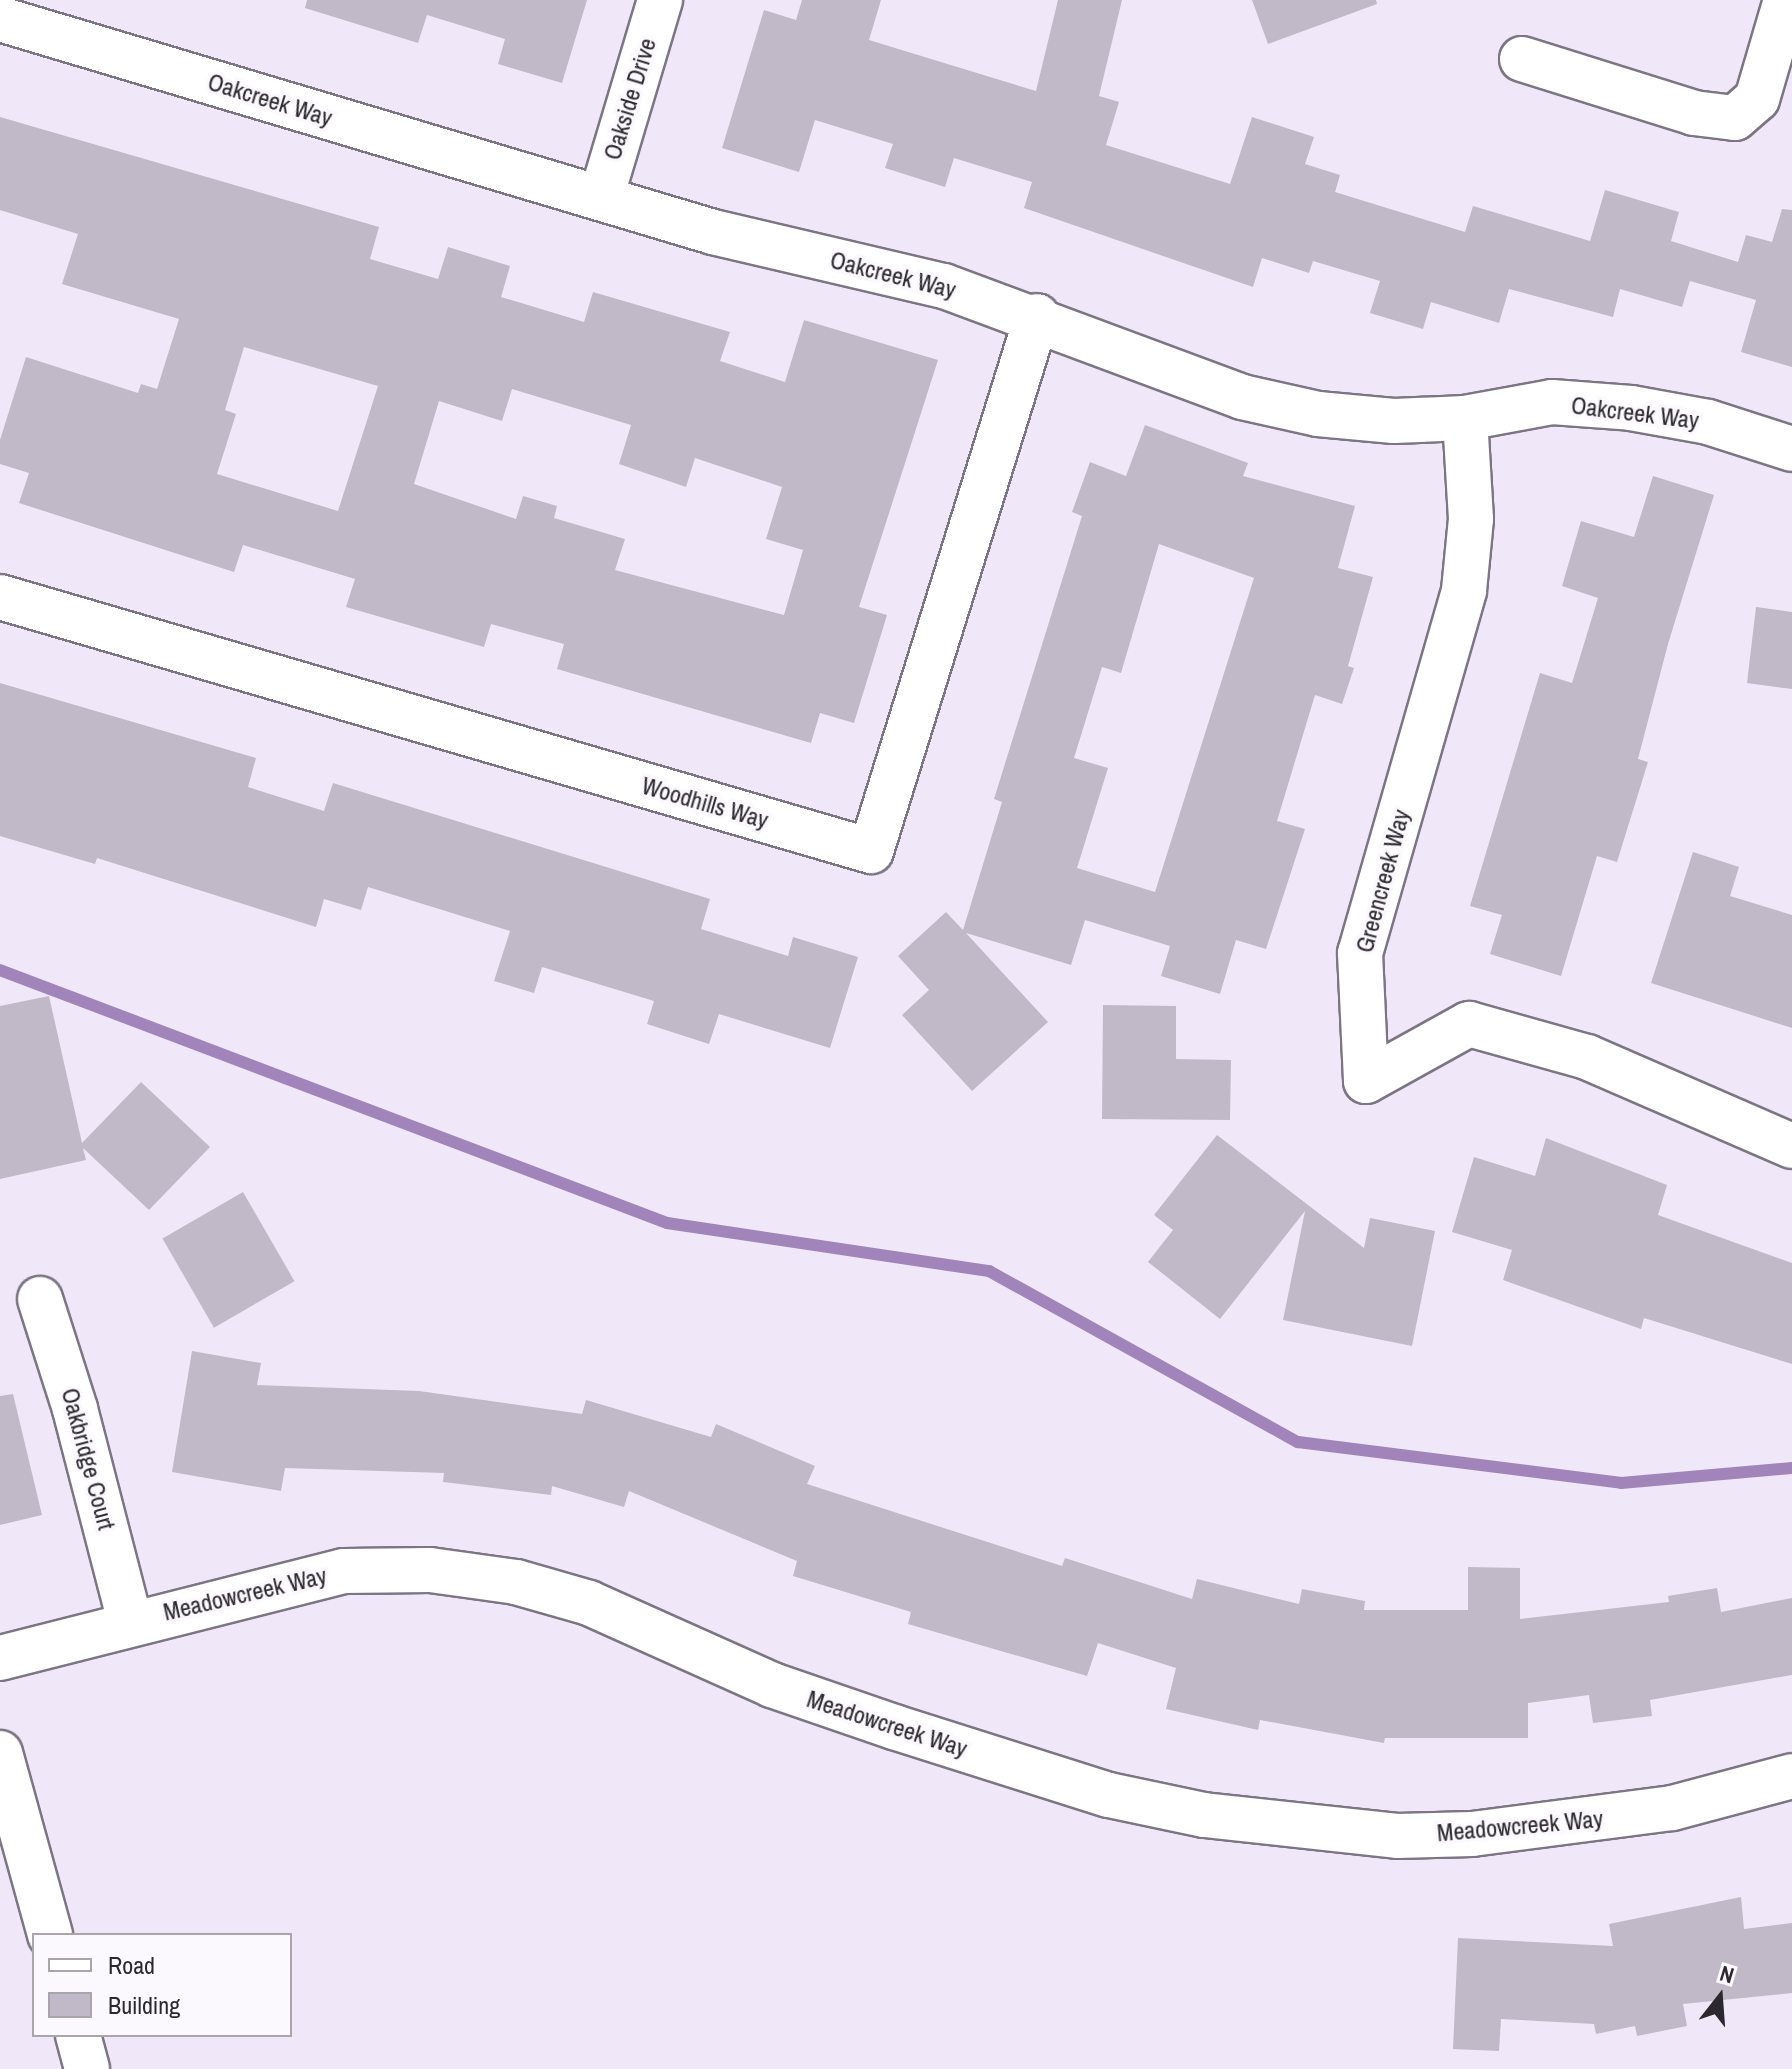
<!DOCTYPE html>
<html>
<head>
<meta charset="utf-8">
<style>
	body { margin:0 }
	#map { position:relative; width:1792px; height:2069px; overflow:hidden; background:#f0e8f8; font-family:"Archivo Narrow",sans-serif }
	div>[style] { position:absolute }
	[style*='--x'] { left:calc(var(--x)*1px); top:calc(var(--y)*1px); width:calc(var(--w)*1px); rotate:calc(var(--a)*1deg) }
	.stream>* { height:12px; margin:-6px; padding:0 6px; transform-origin:6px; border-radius:6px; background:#a185ba }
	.building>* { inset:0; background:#c1b9c8; transform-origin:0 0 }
	.roads { filter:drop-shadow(2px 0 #7c7583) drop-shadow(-2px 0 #7c7583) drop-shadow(0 2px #7c7583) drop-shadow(0 -2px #7c7583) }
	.minor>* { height:44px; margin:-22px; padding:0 22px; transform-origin:22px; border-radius:22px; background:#fff }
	span { translate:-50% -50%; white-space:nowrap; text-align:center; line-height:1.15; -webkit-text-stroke:7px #fbf8fe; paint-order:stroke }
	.street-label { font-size:24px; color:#2b282e }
	.legend { position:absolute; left:32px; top:1933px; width:260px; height:104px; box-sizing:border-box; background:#fbf8fe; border:2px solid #a8a5ab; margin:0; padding:10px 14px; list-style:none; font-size:24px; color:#2b282e }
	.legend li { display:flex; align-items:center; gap:16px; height:40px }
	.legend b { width:40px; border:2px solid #a8a5ab }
	.north { position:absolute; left:1680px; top:1957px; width:80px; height:80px; -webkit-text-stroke:6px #fbf8fe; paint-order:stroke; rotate:17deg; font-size:22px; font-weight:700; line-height:32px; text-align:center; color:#2b282e }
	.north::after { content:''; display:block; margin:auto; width:28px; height:36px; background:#2b282e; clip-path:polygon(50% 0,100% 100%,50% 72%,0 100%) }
</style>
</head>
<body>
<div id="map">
	<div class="stream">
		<div style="--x:0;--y:970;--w:713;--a:20.77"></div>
		<div style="--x:667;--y:1223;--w:326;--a:8.5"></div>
		<div style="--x:989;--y:1271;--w:353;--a:29"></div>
		<div style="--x:1298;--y:1442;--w:326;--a:7.2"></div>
		<div style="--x:1621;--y:1483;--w:172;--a:-5"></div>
	</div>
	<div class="building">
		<div style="clip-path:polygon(307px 0,587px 0,562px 83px,498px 64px,505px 39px,427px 15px,418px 43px,305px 8px)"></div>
		<div style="clip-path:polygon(802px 0,881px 0,869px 40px,1036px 91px,1058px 0,1122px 0,1099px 96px,1119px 102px,1106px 145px,1230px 184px,1252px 117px,1314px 137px,1305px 164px,1340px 175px,1335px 192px,1465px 232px,1473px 206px,1590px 241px,1605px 190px,1679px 212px,1671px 241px,1738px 262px,1746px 235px,1772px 242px,1782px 209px,1792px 210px,1792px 367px,1741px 352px,1756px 300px,1690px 281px,1682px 307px,1620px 289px,1613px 317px,1509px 289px,1499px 323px,1431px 302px,1423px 329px,1370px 313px,1380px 281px,1313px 261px,1309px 273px,1262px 258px,1253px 287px,1024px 208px,1032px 182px,954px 158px,945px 187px,885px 168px,893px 144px,815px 120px,799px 172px,722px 148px,764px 10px,796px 20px)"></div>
		<div style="clip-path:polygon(1252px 0,1376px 0,1377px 4px,1268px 44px)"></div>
		<div style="clip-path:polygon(evenodd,0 117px,379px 227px,370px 259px,438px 279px,448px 247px,510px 266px,501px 297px,584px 322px,593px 292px,730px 332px,720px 361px,785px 382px,804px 320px,938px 360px,859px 607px,887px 615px,854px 723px,820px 713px,811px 743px,557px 669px,564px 644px,491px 624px,484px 647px,346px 607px,355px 579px,243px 545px,234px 572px,19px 503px,29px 473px,0 464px,0 440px,26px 357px,138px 393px,141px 384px,157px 389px,179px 319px,62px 284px,78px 234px,0 210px,0 117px,244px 347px,378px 386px,338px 511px,217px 474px,236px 414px,225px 410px,244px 347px,0 117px,512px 389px,631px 425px,619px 464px,686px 487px,695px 458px,782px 487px,766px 539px,803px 550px,784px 615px,615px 570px,625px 539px,554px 518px,557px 506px,523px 496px,516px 519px,414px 484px,439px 401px,502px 421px,512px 389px)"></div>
		<div style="clip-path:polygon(evenodd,1145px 425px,1248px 463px,1243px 476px,1355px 506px,1338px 568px,1373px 577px,1348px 666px,1354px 668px,1342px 704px,1315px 695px,1277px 821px,1305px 829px,1266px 949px,1236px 940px,1220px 994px,1161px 976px,1170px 946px,1085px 920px,1071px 965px,966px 933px,1048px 1022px,972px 1091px,902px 1015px,929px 990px,898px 956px,946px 912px,963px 930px,1002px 802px,994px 799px,1082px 516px,1072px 512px,1090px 462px,1126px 476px,1145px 425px,1159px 544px,1254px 578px,1155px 892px,1077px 868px,1108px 768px,1074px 758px,1102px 667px,1121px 673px,1159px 544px)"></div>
		<div style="clip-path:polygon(1653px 476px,1714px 495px,1668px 644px,1638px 759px,1648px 762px,1617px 862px,1597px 856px,1561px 976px,1490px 954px,1502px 915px,1470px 906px,1540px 673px,1572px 683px,1598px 598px,1562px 586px,1581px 521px,1634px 537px)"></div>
		<div style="clip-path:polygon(1756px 607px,1792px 612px,1792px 689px,1747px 683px)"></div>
		<div style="clip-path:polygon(0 683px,256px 758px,248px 787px,324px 811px,333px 783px,710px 899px,701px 929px,788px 956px,793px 937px,858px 957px,830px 1048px,719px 1014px,709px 1044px,647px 1024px,654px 1001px,542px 967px,534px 993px,494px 981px,510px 931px,368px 887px,361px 910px,324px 899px,316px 927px,97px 858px,95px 864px,0 836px)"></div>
		<div style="clip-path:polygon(1693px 852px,1739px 867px,1730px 896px,1792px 915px,1792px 1028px,1651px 983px)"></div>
		<div style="clip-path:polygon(49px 996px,82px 1143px,141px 1082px,210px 1147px,149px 1210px,83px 1148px,86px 1160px,0 1179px,0 1006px)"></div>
		<div style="clip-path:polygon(1103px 1005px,1176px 1006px,1176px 1059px,1231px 1060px,1230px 1120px,1102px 1119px)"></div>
		<div style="clip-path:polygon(1217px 1135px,1364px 1248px,1370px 1218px,1435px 1231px,1412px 1346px,1283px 1320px,1305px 1211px,1220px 1319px,1148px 1262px,1173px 1230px,1154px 1215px)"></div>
		<div style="clip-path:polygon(1546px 1138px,1667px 1185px,1658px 1215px,1792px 1263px,1792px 1364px,1644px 1318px,1641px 1329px,1503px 1280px,1512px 1250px,1452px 1232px,1474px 1157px,1535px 1176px)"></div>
		<div style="left:243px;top:1192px;width:103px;height:93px;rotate:60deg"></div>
		<div style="clip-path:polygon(192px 1351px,261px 1363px,257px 1385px,419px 1391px,582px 1414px,586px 1400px,711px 1437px,716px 1424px,815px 1466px,807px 1484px,1062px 1566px,1065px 1558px,1192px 1599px,1197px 1579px,1299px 1604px,1302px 1589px,1365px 1601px,1364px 1610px,1468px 1610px,1468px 1567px,1520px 1568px,1520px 1619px,1669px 1602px,1668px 1596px,1717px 1588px,1721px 1612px,1792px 1598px,1792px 1675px,1650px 1700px,1652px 1716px,1593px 1723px,1589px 1695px,1528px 1703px,1528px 1738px,1385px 1738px,1384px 1743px,1260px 1720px,1258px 1730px,1166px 1709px,1176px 1668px,1098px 1643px,1087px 1676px,908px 1624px,911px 1612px,793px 1576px,797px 1561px,629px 1491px,624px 1507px,552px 1486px,551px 1495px,443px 1482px,444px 1473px,285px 1468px,281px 1491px,172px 1472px)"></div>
		<div style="clip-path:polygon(13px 1394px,42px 1515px,0 1525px,0 1396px)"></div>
		<div style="clip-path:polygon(1741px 1897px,1744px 1929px,1792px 1923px,1792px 1993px,1683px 2004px,1687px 2026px,1637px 2036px,1635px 2026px,1596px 2034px,1594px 2024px,1501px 2019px,1499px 2051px,1453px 2049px,1458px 1938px,1613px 1946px,1609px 1924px)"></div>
	</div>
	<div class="roads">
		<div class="minor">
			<div style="--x:0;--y:19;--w:744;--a:16.63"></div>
			<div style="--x:713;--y:232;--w:237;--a:13.2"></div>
			<div style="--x:944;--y:286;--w:318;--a:20.4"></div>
			<div style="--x:1242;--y:397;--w:78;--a:12.6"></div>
			<div style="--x:1318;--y:414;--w:76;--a:5.3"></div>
			<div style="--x:1394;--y:421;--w:71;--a:-2.4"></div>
			<div style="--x:1465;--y:418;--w:88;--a:-10.4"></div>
			<div style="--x:1552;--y:402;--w:79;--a:4.3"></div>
			<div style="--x:1631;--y:408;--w:78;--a:10.3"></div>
			<div style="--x:1708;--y:422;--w:88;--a:17.8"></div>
			<div style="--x:1522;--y:59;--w:180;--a:17.4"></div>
			<div style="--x:1694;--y:113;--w:41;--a:7"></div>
			<div style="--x:1735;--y:118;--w:29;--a:-41"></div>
			<div style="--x:1757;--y:99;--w:103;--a:-73.7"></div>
			<div style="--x:601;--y:198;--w:207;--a:-73.4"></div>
			<div style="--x:1465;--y:418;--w:101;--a:86.6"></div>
			<div style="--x:1471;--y:519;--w:72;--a:95.6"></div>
			<div style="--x:1464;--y:591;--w:377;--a:106"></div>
			<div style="--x:1360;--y:953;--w:128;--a:87.3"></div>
			<div style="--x:1366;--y:1081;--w:118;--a:-29"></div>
			<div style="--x:1469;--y:1024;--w:123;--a:15.6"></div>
			<div style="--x:1587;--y:1057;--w:223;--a:23.5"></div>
			<div style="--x:0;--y:597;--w:907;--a:16.26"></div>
			<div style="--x:871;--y:851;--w:560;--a:-72.76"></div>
			<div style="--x:40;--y:1299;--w:115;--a:72.3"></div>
			<div style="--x:75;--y:1409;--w:219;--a:75.5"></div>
			<div style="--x:0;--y:1658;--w:355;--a:-14.2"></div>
			<div style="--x:344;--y:1571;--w:86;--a:-0.7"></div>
			<div style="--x:430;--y:1570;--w:87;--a:7.9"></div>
			<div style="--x:516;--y:1582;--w:76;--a:16"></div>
			<div style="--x:589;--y:1603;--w:201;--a:24.1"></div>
			<div style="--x:772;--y:1685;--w:129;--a:19"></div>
			<div style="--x:894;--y:1727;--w:225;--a:17.6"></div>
			<div style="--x:1109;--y:1795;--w:97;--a:11.9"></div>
			<div style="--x:1204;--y:1815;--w:194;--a:6.2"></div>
			<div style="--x:1397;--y:1836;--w:75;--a:-1.5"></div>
			<div style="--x:1472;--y:1834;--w:202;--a:-7.4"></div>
			<div style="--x:1672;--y:1808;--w:124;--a:-14.9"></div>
			<div style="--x:0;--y:1753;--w:189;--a:74.6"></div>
			<div style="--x:78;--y:2035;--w:35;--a:75"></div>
		</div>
	</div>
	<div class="street-label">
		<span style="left:630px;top:99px;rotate:-73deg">Oakside Drive</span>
		<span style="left:270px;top:100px;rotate:17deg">Oakcreek Way</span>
		<span style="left:893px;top:275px;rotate:14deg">Oakcreek Way</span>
		<span style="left:1635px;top:413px;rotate:7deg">Oakcreek Way</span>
		<span style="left:705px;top:803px;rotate:16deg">Woodhills Way</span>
		<span style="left:1383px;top:881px;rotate:-75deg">Greencreek Way</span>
		<span style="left:88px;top:1459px;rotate:75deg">Oakbridge Court</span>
		<span style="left:245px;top:1594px;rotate:-13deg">Meadowcreek Way</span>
		<span style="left:887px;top:1724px;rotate:18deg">Meadowcreek Way</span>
		<span style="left:1520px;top:1826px;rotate:-5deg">Meadowcreek Way</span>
	</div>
	<ul class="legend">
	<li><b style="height:10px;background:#fff"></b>Road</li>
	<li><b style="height:22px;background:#c1b9c8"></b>Building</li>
	</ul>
	<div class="north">N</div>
</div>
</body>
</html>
